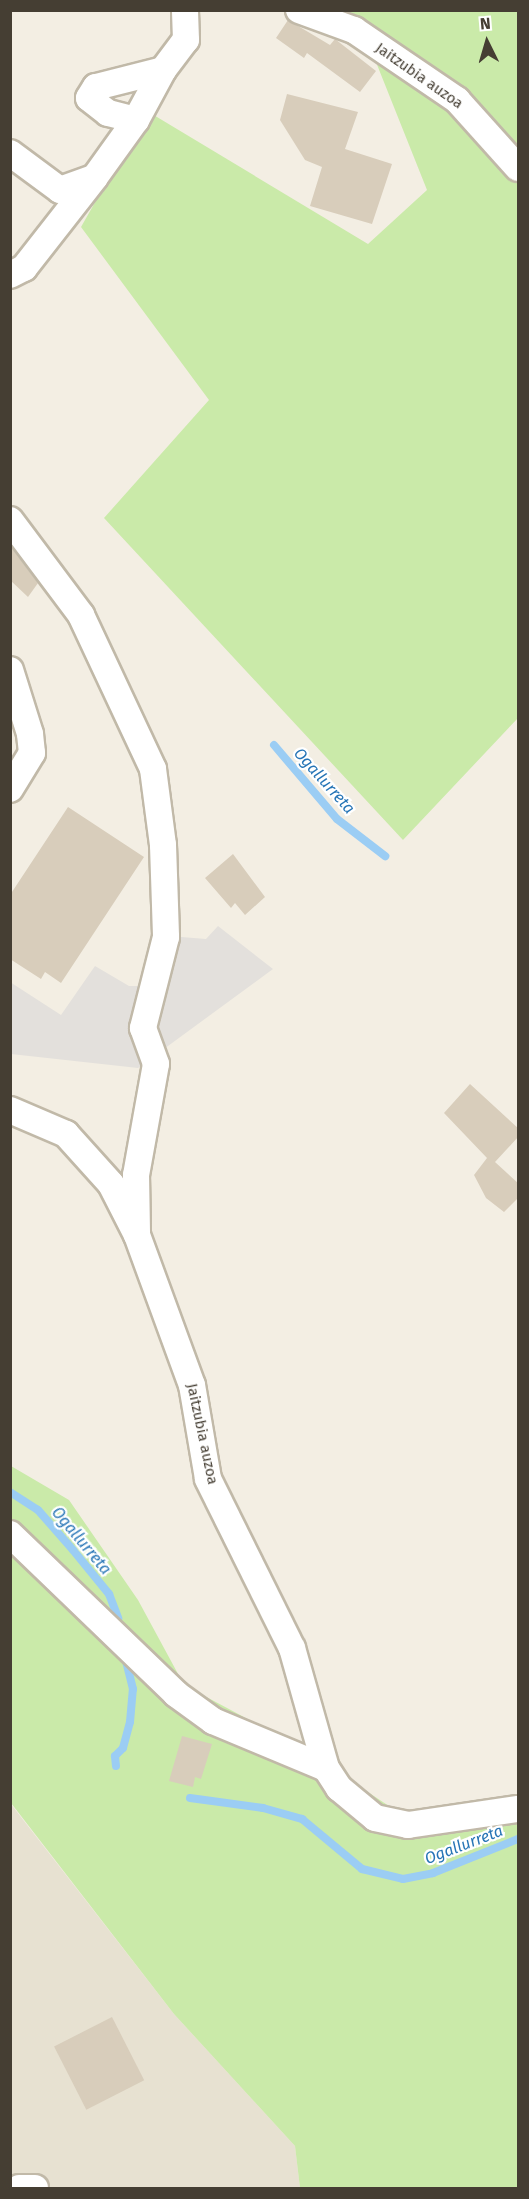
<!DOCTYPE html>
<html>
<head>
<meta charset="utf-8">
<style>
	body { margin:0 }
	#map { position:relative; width:529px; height:2199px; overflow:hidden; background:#f3eee3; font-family:"Fira Sans",sans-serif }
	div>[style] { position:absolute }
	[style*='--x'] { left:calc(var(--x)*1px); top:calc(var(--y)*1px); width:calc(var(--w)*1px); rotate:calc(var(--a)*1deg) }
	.residential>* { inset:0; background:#e7e1d1 }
	.green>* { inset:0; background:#caeaa9 }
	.parking>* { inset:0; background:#e3e0dc }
	.stream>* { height:8px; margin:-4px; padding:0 4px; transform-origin:4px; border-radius:4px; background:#9bcdf4 }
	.building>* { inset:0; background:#d8cdbb; transform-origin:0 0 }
	.roads { filter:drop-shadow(2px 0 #c1b9a8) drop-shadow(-2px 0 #c1b9a8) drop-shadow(0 2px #c1b9a8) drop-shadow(0 -2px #c1b9a8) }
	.minor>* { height:26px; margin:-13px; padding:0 13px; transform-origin:13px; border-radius:13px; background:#fff }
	span { translate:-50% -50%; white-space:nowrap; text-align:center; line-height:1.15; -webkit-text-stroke:4.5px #fff; paint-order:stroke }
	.street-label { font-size:15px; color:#453e33 }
	.water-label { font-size:16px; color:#2775b6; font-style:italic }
	.frame { position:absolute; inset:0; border:12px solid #453e33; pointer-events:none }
	.north { position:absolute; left:457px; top:12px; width:60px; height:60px; -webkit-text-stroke:4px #fff; paint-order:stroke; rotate:355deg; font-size:16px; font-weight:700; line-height:24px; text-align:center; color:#453e33 }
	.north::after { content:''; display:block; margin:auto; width:21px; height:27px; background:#453e33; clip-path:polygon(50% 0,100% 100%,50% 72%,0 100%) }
</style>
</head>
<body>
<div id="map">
	<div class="residential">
		<div style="clip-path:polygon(10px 1803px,174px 2014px,295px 2146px,300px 2188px,11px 2188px)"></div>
	</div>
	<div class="green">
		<div style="clip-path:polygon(311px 11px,518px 11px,518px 718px,403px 840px,104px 518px,209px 400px,81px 227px,147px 111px,368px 244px,427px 190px,360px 22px)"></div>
		<div style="clip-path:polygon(11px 1466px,69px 1500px,138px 1600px,184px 1685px,300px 1747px,410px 1820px,518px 1815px,518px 2188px,300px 2188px,295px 2146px,174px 2014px,11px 1803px)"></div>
	</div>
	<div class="parking">
		<div style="clip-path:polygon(218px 926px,273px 969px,138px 1068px,11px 1054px,10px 982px,61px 1015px,95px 966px,129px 986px,165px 986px,169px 936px,206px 939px)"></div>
	</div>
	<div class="stream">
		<div style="--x:274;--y:745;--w:97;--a:49.6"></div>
		<div style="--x:337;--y:819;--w:61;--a:37.6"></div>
		<div style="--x:10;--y:1492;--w:33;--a:33"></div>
		<div style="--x:38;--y:1510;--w:53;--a:48.8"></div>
		<div style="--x:73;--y:1550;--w:57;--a:50.7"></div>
		<div style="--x:109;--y:1594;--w:26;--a:69"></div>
		<div style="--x:116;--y:1766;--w:10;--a:-96"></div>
		<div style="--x:115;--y:1756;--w:11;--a:-45"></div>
		<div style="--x:123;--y:1748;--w:27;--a:-75"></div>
		<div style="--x:130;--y:1722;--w:33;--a:-85"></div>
		<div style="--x:133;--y:1689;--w:32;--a:-104"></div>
		<div style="--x:190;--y:1798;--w:74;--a:7.8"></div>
		<div style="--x:263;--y:1808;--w:41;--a:15.8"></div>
		<div style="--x:302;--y:1819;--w:78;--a:39.8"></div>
		<div style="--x:362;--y:1869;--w:42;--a:13.7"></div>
		<div style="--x:403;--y:1879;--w:31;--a:-11"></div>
		<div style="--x:433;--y:1873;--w:92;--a:-21.8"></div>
	</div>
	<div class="building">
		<div style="clip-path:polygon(288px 20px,330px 45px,335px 39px,376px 71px,360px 92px,307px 53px,304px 58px,276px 38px)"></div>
		<div style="clip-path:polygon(287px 94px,358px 112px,345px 149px,392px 164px,372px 224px,310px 206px,322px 167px,305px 160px,280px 120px)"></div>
		<div style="clip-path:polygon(10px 546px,38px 583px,28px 597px,10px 580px)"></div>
		<div style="clip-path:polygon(68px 807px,144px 857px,61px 983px,45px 972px,41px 979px,10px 959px,10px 895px)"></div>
		<div style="clip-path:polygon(233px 854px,265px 897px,245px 915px,235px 903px,231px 908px,205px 878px)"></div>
		<div style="clip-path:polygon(470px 1084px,519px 1129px,519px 1136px,495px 1162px,519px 1184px,519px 1197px,504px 1212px,486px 1198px,474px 1175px,487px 1158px,444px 1113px)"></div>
		<div style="clip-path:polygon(182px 1736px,212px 1744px,201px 1779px,195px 1777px,193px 1787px,169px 1781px)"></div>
		<div style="left:112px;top:2017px;width:71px;height:65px;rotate:63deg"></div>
	</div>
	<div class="roads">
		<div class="minor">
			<div style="--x:299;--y:10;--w:59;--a:20"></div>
			<div style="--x:354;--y:30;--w:125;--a:34.2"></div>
			<div style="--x:457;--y:100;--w:91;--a:48.1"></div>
			<div style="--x:136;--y:120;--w:29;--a:-166"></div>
			<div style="--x:108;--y:113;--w:24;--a:-142"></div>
			<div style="--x:89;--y:98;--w:13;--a:-58"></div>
			<div style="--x:96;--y:87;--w:69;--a:-14.2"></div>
			<div style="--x:10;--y:153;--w:62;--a:36.5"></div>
			<div style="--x:60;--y:190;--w:37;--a:-20"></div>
			<div style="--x:95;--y:177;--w:70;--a:-54.3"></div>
			<div style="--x:136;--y:120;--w:57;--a:-61.6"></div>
			<div style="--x:163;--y:70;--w:38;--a:-53"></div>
			<div style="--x:186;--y:40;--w:30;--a:-92"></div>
			<div style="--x:10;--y:275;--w:16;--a:-27"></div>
			<div style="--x:24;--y:268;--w:115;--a:-52"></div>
			<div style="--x:10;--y:520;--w:119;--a:53.2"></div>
			<div style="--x:81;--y:615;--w:170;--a:64.9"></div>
			<div style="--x:153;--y:769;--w:77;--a:82.5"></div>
			<div style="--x:163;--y:845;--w:92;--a:88.1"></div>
			<div style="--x:166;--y:937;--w:94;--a:104.2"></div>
			<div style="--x:143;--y:1028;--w:38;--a:70"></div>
			<div style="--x:156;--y:1064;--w:113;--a:100.2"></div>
			<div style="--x:136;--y:1175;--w:60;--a:89"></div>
			<div style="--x:10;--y:670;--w:67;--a:72.6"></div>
			<div style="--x:30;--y:734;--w:19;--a:84"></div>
			<div style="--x:32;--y:753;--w:42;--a:121.4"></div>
			<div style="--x:10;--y:1110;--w:61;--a:23.2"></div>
			<div style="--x:66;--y:1134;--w:67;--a:48"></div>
			<div style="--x:111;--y:1184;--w:57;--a:63"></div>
			<div style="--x:137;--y:1235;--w:160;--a:69.9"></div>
			<div style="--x:192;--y:1385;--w:95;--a:80.3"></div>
			<div style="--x:208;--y:1479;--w:189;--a:63.6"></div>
			<div style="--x:292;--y:1648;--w:125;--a:74.2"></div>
			<div style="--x:10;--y:1534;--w:231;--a:43.9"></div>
			<div style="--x:176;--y:1694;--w:46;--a:36.1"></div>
			<div style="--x:213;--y:1721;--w:122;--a:22.6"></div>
			<div style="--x:326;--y:1768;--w:24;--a:57"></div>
			<div style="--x:339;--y:1788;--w:47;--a:39.8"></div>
			<div style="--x:375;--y:1818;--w:34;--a:12"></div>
			<div style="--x:408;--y:1825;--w:111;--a:-8.3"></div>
			<div style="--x:19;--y:2188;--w:16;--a:0"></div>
		</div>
	</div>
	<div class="street-label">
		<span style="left:419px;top:76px;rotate:35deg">Jaitzubia auzoa</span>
		<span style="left:202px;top:1434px;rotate:78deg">Jaitzubia auzoa</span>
	</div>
	<div class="water-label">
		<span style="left:324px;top:781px;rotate:48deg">Ogallurreta</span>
		<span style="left:81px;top:1541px;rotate:50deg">Ogallurreta</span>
		<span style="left:464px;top:1845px;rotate:-21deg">Ogallurreta</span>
	</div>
	<div class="frame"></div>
	<div class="north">N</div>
</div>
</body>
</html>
